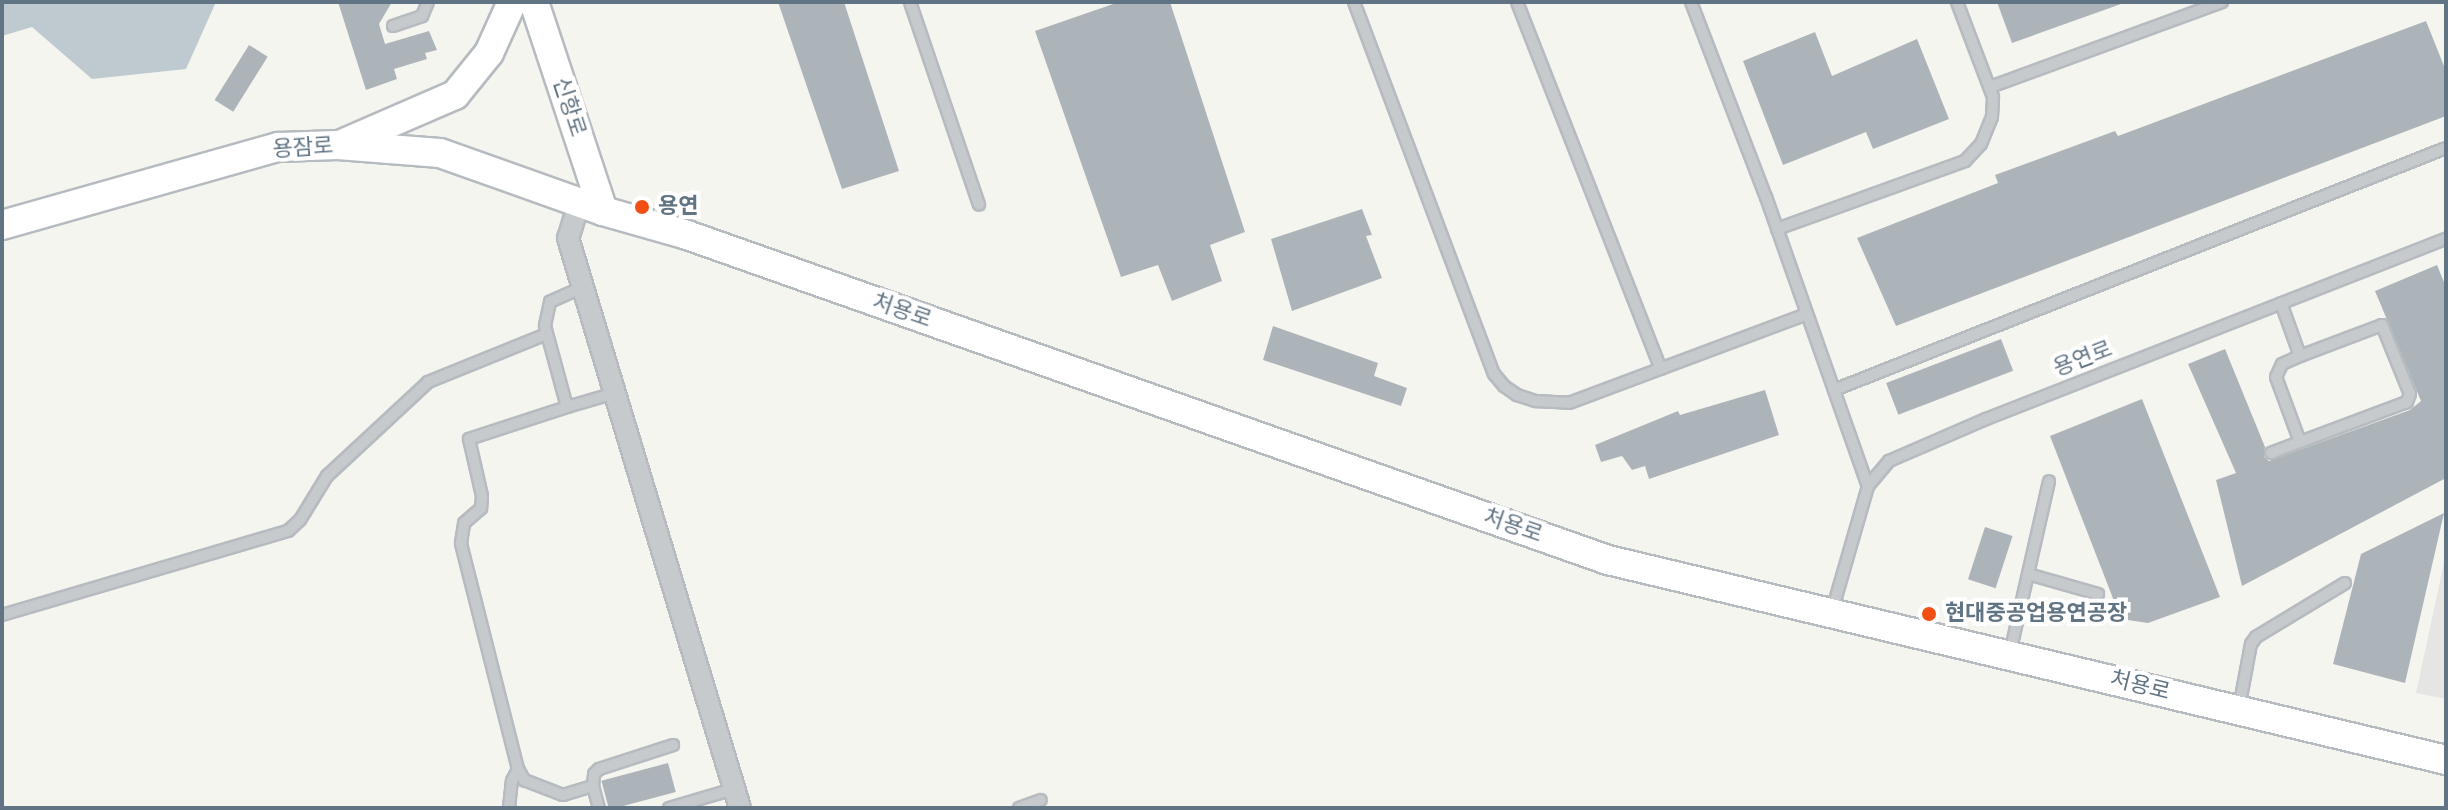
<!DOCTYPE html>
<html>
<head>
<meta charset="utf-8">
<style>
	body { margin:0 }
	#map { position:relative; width:2448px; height:810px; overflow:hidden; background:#f5f5f0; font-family:"Source Sans 3","Noto Sans KR",sans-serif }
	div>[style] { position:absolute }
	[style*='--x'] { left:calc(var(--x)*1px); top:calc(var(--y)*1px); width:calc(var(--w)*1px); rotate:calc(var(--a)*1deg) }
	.built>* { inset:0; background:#e5e6e4 }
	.water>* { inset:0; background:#bfcad0 }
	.building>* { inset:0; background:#acb4b9; transform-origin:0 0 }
	.roads { filter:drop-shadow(2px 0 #b6bbc0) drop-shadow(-2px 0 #b6bbc0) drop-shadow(0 2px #b6bbc0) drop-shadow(0 -2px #b6bbc0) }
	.lane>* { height:10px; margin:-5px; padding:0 5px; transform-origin:5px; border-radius:5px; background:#c7cacd }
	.street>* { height:20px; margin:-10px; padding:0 10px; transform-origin:10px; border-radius:10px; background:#c7cacd }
	.secondary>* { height:28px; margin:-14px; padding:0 14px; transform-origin:14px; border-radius:14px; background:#fff }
	.dots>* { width:22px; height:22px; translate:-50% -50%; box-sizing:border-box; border:4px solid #fff; border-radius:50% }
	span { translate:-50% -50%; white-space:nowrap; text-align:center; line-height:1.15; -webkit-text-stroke:8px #fff; paint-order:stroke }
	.street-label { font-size:22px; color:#617484 }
	.poi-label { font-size:22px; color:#617484; font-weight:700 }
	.left { translate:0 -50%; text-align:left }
	.frame { position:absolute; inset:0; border:4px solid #617484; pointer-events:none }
</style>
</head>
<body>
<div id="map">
	<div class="built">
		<div style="clip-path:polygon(2446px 553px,2446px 699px,2416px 693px)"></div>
	</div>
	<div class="water">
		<div style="clip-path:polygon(2px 2px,216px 2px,186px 69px,92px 79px,32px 27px,2px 36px)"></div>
	</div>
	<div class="building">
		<div style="clip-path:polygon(338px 2px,392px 2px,379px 24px,385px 44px,429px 31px,437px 50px,425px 53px,427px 59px,394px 69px,397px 79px,366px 90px)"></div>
		<div style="clip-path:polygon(778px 2px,844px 2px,899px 171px,842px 189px)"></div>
		<div style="clip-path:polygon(1119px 2px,1170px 2px,1245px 232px,1210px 245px,1222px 281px,1172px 301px,1158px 265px,1121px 277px,1035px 31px)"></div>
		<div style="clip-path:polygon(1997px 2px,2121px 2px,2121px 4px,2012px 43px)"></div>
		<div style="clip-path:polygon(2426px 21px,2446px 71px,2446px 116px,1896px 326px,1857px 238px,1998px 183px,1995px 175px,2115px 131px,2118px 136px)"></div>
		<div style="clip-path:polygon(1815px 32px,1832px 76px,1917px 39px,1949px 119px,1873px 149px,1866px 132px,1783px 165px,1743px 61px)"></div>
		<div style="left:249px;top:45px;width:22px;height:65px;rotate:32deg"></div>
		<div style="clip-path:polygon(1362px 209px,1372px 235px,1366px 236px,1382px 278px,1292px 311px,1271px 239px)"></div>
		<div style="clip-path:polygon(2437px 265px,2446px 287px,2446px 478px,2242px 586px,2216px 480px,2236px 473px,2188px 364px,2225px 349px,2265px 447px,2264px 457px,2269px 461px,2410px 410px,2421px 401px,2375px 291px)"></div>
		<div style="clip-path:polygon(1273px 326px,1378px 363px,1374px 376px,1407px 388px,1401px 406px,1263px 360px)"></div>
		<div style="left:2001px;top:339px;width:34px;height:123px;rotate:69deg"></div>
		<div style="clip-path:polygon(1765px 390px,1779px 435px,1649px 479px,1645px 466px,1632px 470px,1622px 456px,1601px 462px,1595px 445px,1678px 411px,1680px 415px)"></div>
		<div style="clip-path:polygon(2142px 399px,2220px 597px,2148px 623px,2121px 619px,2050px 436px)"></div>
		<div style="clip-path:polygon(2444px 513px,2405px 683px,2333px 664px,2361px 554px)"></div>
		<div style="left:1985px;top:527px;width:29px;height:55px;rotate:18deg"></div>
		<div style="left:668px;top:763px;width:30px;height:69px;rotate:75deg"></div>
	</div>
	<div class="roads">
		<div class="lane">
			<div style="--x:910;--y:2;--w:214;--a:71.2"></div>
			<div style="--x:1354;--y:2;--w:397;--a:69.4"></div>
			<div style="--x:1494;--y:374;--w:16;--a:50"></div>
			<div style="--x:1504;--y:386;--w:16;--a:35"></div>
			<div style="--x:1517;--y:395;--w:20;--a:18"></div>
			<div style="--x:1536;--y:401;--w:33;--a:3"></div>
			<div style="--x:1569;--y:403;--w:254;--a:-20.5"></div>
			<div style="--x:1517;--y:2;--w:394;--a:68.6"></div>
			<div style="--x:1691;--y:2;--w:209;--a:69"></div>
			<div style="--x:1766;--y:197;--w:306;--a:70.6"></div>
			<div style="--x:393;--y:26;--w:31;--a:-19"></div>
			<div style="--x:422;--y:16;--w:15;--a:-67"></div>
			<div style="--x:1990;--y:87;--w:247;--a:-20.1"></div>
			<div style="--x:1777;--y:229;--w:200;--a:-19.9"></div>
			<div style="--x:1965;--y:161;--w:23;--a:-47"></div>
			<div style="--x:1981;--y:144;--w:29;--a:-68"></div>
			<div style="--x:1992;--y:117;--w:20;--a:-87"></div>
			<div style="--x:1993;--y:97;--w:102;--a:-110.8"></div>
			<div style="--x:583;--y:287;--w:36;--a:156"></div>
			<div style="--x:550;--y:302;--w:25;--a:102"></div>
			<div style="--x:545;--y:326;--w:84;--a:74.8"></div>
			<div style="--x:567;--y:407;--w:50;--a:-16.3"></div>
			<div style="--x:2300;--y:356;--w:88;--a:-20.7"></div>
			<div style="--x:2382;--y:325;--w:74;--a:67.9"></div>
			<div style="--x:2410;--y:394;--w:9;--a:111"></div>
			<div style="--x:2407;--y:402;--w:114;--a:159.5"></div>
			<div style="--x:1834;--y:390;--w:658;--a:-21.58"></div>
			<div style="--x:2271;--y:453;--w:31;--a:-21"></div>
			<div style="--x:2300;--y:442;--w:69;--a:-110.3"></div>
			<div style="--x:2276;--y:377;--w:14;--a:-65"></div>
			<div style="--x:2282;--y:364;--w:20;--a:-24"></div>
			<div style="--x:2300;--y:356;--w:56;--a:-109.7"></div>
			<div style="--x:2028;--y:574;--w:73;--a:15.9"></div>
			<div style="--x:1832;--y:611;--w:130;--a:-73.9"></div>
			<div style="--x:1868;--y:486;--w:33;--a:-50"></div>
			<div style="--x:1889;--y:461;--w:106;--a:-23.4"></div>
			<div style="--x:1986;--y:419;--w:494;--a:-21.4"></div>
			<div style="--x:2;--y:615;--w:298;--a:-16.4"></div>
			<div style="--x:288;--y:531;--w:16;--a:-43"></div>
			<div style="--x:300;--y:520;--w:52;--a:-58.5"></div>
			<div style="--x:327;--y:476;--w:138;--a:-42.9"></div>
			<div style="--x:428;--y:382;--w:128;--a:-22"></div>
			<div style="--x:2010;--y:653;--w:176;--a:-77.2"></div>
			<div style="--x:2239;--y:708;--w:65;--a:-79.4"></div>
			<div style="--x:2251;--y:644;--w:9;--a:-54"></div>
			<div style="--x:2256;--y:637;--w:104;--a:-31.2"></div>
			<div style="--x:518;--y:769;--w:13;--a:61"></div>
			<div style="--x:524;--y:780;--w:42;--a:21"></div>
			<div style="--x:563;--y:795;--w:31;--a:-17"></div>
			<div style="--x:593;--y:786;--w:23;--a:75"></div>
			<div style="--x:593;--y:786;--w:12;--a:-85"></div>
			<div style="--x:594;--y:774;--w:7;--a:-45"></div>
			<div style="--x:599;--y:769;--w:78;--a:-18"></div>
			<div style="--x:509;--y:808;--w:27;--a:-84"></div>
			<div style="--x:512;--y:781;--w:13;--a:-63"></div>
			<div style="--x:518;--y:769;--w:233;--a:-104.2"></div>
			<div style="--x:461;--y:543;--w:20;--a:-81"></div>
			<div style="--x:464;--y:523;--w:23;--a:-41"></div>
			<div style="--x:481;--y:508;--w:12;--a:-85"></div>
			<div style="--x:482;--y:496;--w:58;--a:-102.8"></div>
			<div style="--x:469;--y:439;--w:103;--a:-18.1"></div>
			<div style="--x:669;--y:808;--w:68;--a:-16.3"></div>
			<div style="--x:1019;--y:808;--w:23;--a:-20"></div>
		</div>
		<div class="street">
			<div style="--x:579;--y:203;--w:37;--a:107"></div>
			<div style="--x:568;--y:238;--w:595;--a:73.21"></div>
		</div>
		<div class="secondary">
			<div style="--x:534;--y:2;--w:220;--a:71.7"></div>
			<div style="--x:344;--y:143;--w:121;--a:-23.4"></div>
			<div style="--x:455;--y:95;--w:54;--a:-51"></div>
			<div style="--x:489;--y:53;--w:56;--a:-65.7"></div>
			<div style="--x:2;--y:225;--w:287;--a:-15.8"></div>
			<div style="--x:278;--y:147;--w:60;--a:-1.9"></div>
			<div style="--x:338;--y:145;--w:102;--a:4.5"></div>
			<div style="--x:440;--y:153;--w:173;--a:19.6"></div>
			<div style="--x:603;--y:211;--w:87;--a:15.9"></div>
			<div style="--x:687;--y:235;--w:977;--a:19.44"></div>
			<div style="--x:1608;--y:560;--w:862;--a:13.42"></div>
		</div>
	</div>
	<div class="dots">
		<div style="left:642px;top:207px;background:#f14f14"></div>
		<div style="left:1929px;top:614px;background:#f14f14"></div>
	</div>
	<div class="street-label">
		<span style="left:569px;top:107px;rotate:72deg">신항로</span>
		<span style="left:303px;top:148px;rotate:-4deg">용잠로</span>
		<span style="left:902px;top:311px;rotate:19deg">처용로</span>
		<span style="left:2083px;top:359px;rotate:-21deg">용연로</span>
		<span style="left:1513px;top:526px;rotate:19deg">처용로</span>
		<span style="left:2140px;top:686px;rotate:14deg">처용로</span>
	</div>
	<div class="poi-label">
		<span class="left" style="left:658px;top:207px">용연</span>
		<span class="left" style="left:1945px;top:614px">현대중공업용연공장</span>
	</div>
	<div class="frame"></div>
</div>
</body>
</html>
